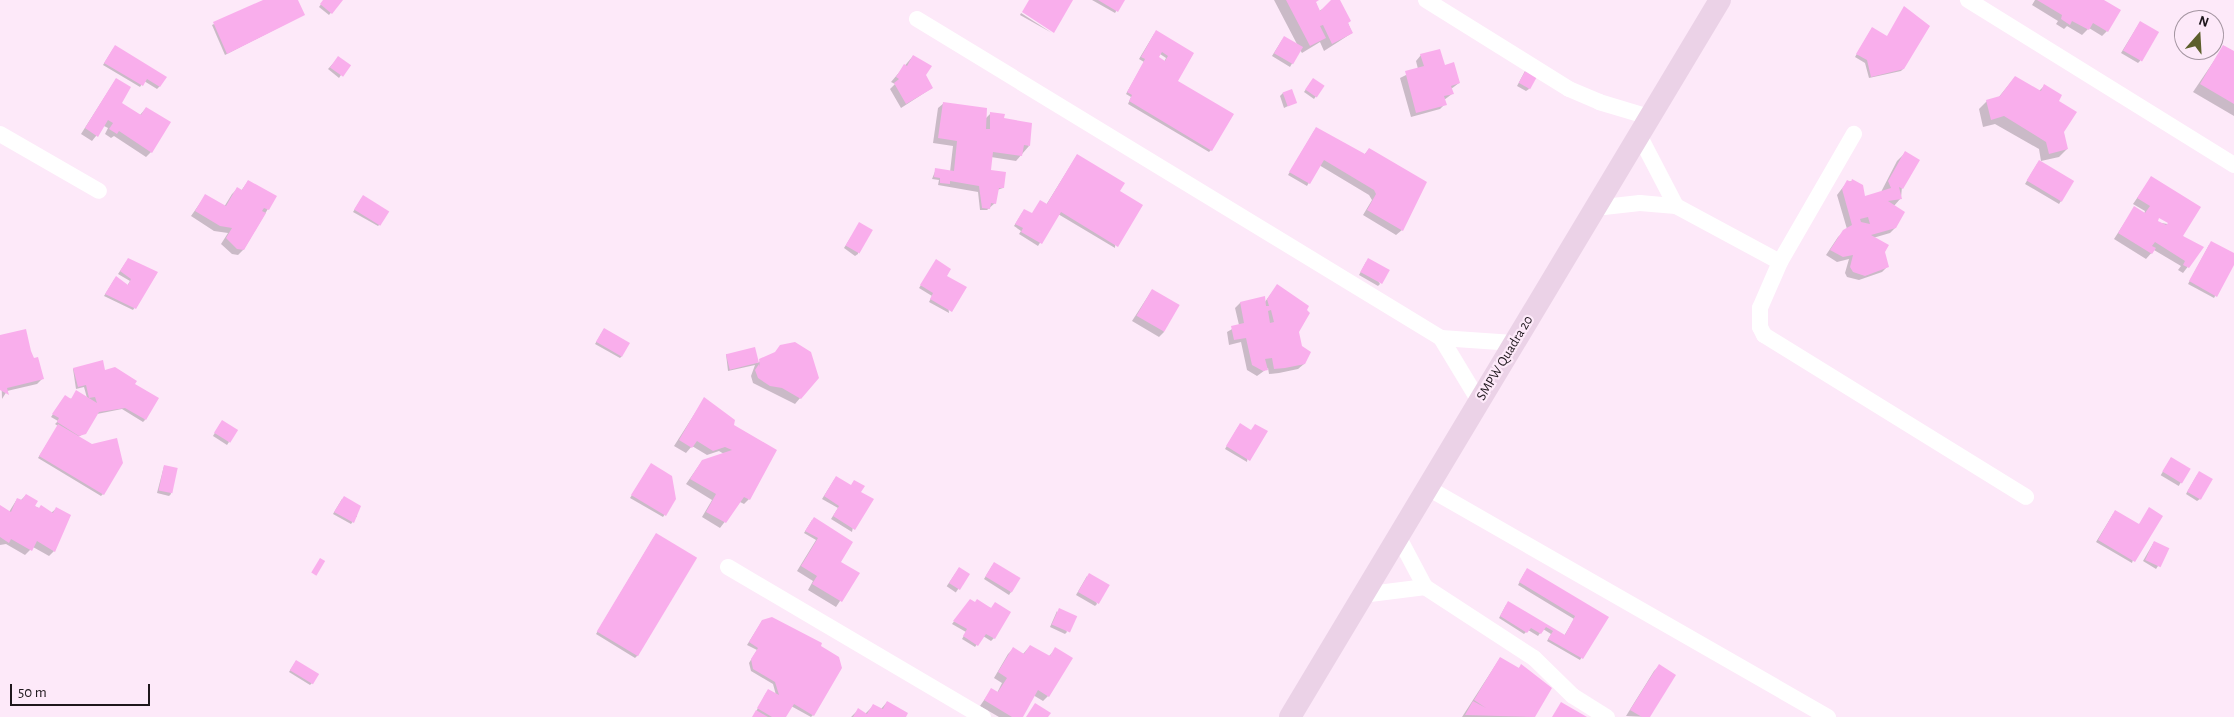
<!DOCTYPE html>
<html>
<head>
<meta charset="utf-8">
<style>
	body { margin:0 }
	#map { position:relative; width:2234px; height:717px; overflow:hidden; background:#fde9f9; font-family:"Alegreya Sans",sans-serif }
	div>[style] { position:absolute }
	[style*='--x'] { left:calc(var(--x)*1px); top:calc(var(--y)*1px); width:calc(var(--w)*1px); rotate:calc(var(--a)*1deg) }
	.shadow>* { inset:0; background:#0003; transform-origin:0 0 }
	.building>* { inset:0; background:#f9aeec; transform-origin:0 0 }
	.street>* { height:16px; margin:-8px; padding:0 8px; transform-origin:8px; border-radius:8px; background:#fff }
	.secondary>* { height:22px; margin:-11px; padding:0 11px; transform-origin:11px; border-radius:11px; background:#ebd2e7 }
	span { translate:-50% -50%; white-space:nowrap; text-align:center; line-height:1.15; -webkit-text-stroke:4.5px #fde9f9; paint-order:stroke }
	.street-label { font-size:14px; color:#1e171c }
	.north { position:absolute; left:2174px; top:10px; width:50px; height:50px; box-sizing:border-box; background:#fde9f9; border:1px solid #a495a1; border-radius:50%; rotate:19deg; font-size:14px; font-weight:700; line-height:20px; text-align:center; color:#1e171c }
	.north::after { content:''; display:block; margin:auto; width:18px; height:22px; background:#5d5f2c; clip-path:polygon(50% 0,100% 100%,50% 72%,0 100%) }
	.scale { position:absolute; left:10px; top:684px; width:140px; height:22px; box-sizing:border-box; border:2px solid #1e171c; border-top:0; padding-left:6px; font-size:15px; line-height:18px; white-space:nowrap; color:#1e171c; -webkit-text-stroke:4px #fde9f9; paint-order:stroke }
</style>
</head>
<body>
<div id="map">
	<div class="shadow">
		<div style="clip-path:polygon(266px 0,296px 0,303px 15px,225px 55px,212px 25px)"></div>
		<div style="clip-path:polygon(324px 0,341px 0,329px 15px,319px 7px)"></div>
		<div style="clip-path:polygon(1092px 0,1123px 0,1115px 13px)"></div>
		<div style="clip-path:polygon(1274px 0,1315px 0,1319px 11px,1339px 0,1352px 33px,1324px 51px,1320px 42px,1302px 53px,1300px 50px,1290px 67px,1272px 56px,1282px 40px,1298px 46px)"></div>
		<div style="clip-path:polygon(2035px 0,2101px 0,2107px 31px,2102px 36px,2089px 28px,2082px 35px,2067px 26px,2064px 29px,2056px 24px,2058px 21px,2032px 5px)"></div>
		<div style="clip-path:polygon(1021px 13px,1052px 33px,1020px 15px)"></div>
		<div style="clip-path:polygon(2140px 22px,2140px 61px,2138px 63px,2121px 53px)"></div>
		<div style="clip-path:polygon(1872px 28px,1887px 37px,1903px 69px,1901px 71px,1869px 78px,1865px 63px,1855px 57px)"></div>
		<div style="clip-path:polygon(evenodd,1154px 34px,1193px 54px,1176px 81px,1211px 150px,1209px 152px,1128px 104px,1131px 97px,1126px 94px,1144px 62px,1139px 59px,1154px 34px,1160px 54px,1166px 58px,1164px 62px,1157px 58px,1160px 54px)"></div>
		<div style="clip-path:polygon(2224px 46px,2234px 52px,2234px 116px,2193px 92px)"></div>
		<div style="clip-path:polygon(113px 49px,165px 77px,159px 87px,157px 89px,144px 81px,140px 87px,103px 65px)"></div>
		<div style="clip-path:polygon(1421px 55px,1444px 67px,1459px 83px,1451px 89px,1452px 94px,1444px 100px,1445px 104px,1440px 109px,1411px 117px,1400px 78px,1418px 69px,1416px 61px)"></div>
		<div style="clip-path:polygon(913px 56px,932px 88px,901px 108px,890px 89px,895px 84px,891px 82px)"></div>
		<div style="clip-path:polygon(338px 58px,341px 75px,339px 78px,328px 69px)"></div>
		<div style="clip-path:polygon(1525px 71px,1529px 89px,1526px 91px,1517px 86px)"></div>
		<div style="clip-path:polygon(2015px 77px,2039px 91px,2044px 86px,2057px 102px,2067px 149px,2059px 157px,2041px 161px,2039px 149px,1995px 124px,1983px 127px,1979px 109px,1987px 101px,1998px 98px)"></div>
		<div style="clip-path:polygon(116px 79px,120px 103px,140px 115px,146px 108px,151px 152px,146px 157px,114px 136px,111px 138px,105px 134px,108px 128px,104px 126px,92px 141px,81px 134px)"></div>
		<div style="clip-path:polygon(1311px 82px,1323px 86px,1314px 99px,1304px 92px)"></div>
		<div style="clip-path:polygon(1283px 93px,1296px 102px,1284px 108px,1280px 96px)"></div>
		<div style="clip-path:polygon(944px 103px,985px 119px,991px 113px,1003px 119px,1029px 146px,1016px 161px,991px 157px,989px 174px,1003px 188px,997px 190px,995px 203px,987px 210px,980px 210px,978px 192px,938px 185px,939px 180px,932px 179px,936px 169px,950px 172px,953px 146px,933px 143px,938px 108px)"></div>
		<div style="clip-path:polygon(1314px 131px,1364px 155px,1369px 149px,1402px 230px,1396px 235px,1363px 215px,1372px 200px,1369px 195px,1319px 165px,1307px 186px,1288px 175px)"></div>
		<div style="clip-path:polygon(1905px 153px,1901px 198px,1893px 207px,1895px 228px,1890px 233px,1873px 238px,1883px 251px,1887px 267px,1882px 272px,1859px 280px,1847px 277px,1845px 273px,1849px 259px,1837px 262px,1826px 255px,1838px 237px,1847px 229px,1837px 195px,1847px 182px,1852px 181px,1864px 198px,1881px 192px,1897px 161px)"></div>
		<div style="clip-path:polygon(1077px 155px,1118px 191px,1115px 248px,1058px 214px,1038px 246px,1019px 234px,1021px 231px,1014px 226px,1022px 213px,1031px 215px,1046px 205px)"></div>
		<div style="clip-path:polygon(2037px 164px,2061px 201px,2059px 204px,2025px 184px)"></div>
		<div style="clip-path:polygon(evenodd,2151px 178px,2182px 236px,2202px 248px,2183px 273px,2178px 270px,2181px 266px,2154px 250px,2146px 259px,2114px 239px,2134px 208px,2144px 214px,2145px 211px,2133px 204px,2151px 178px,2159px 216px,2173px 225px,2156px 222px,2159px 216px)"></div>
		<div style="clip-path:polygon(248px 181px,275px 197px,244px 249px,238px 255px,232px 254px,221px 244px,228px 233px,214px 231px,191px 216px,205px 196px,224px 207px,232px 194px,237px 189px,241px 191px)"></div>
		<div style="clip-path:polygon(361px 199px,380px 224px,378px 226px,353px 212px)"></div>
		<div style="clip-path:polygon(858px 226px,858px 254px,855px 256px,844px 248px)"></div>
		<div style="clip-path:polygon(2209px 245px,2234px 255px,2234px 263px,2214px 298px,2188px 284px)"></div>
		<div style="clip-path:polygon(936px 261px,945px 276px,949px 313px,929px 302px,932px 296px,919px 288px)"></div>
		<div style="clip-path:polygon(126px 262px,157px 273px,133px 310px,104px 296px,114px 280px,127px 286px,130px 281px,118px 274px)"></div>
		<div style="clip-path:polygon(1366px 262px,1380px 284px,1378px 286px,1359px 275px)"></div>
		<div style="clip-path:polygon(1277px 286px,1298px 332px,1304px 364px,1298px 369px,1279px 373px,1269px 374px,1268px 368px,1257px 376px,1247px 370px,1241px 342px,1229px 345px,1227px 332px,1239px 325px,1235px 308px,1240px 303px,1264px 303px)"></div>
		<div style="clip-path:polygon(1152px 290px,1164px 332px,1159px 337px,1132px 321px)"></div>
		<div style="clip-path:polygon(604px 329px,622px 356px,620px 358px,595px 344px)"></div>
		<div style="clip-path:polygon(0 336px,30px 351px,42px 379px,37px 384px,7px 391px,2px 399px)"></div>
		<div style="clip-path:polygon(726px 354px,757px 363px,774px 354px,817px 378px,795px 404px,753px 383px,751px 376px,755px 365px,728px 371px)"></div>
		<div style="clip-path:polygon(73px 369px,104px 372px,133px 385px,145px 420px,143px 422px,122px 409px,97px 414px,85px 433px,78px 437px,103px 494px,101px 496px,38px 458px,58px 426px,55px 424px,58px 421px,51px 417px,63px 399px,87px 398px,84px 387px,76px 389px)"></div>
		<div style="clip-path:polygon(704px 399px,733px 425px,749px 499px,744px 504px,740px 502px,720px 528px,702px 517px,712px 500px,686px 484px,702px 461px,724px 454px,719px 451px,707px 455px,692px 446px,686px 453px,674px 446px)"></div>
		<div style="clip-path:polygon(220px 424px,229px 442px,227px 445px,213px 436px)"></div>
		<div style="clip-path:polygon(1238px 427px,1251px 431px,1247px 462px,1225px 449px)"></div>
		<div style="left:2171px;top:458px;width:21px;height:20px;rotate:31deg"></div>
		<div style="clip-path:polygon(164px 466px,171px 494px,169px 496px,157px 493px)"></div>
		<div style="clip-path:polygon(649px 467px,675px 499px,663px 517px,630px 498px)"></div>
		<div style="clip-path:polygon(2197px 475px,2200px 499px,2197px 501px,2186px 494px)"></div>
		<div style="clip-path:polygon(834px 480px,860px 492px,852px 532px,831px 519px,838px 508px,822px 499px)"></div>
		<div style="clip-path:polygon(26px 495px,34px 506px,51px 513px,57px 508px,54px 551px,49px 556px,33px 547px,25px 555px,6px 544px,0 545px,0 506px,9px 512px,17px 499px,20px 501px)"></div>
		<div style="clip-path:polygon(342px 499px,357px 516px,351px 524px,333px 514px)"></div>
		<div style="clip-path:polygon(2149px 509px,2132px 563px,2096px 542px,2113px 514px,2139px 525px)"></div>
		<div style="clip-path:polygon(812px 520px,839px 562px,858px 574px,836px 607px,808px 590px,813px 581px,797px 571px,816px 540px,804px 533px)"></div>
		<div style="clip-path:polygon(654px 537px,637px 656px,635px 658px,596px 634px)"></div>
		<div style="clip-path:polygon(2154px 542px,2158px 566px,2156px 569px,2143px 561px)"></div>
		<div style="clip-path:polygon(992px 566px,1011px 592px,1009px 595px,984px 579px)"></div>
		<div style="left:959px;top:568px;width:11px;height:22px;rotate:34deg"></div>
		<div style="clip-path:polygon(1525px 572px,1607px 617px,1580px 660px,1547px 641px,1551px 634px,1543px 629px,1538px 636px,1528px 630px,1524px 634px,1499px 618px,1506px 605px,1564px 636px,1574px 619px,1518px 585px)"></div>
		<div style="clip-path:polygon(1087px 576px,1097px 604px,1095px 606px,1076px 595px)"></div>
		<div style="clip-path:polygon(968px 603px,1010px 612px,994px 638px,991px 641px,983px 636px,975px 647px,962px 639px,966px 632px,952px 624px)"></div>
		<div style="clip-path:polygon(1057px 611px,1067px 632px,1065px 634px,1050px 627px)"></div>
		<div style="clip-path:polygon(762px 621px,813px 715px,811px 717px,791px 706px,785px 717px,753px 717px,766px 693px,776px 695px,773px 684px,751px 671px,749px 663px,757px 650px,747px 645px)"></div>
		<div style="clip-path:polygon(1030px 646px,1048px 657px,1056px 649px,1048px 696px,1043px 701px,1033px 695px,1021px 717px,999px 717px,980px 706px,991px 690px,997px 693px,1002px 683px,994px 678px,1008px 654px,1013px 649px,1023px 654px)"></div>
		<div style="clip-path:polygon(1500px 658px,1518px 669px,1521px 666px,1550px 688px,1533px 717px,1462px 717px)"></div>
		<div style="clip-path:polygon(296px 661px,312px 683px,310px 685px,289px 672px)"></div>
		<div style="clip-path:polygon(1659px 666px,1648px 717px,1626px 716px,1654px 671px)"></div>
		<div style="clip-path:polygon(887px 702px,904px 717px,851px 717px,858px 710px,865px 714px,873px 706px,881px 709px)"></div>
	</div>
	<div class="building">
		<div style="clip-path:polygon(263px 0,298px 0,305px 15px,227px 54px,213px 22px)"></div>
		<div style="clip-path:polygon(323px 0,343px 0,332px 14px,320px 4px)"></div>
		<div style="clip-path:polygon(1029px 0,1073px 0,1054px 33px,1022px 12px)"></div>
		<div style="clip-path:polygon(1098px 0,1125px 0,1118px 12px)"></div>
		<div style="clip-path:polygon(1286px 0,1319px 0,1316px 2px,1320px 11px,1331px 0,1340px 0,1351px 21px,1348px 23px,1353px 33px,1332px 44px,1323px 25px,1320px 26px,1326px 38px,1310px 46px)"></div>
		<div style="clip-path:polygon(2037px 0,2104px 0,2121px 10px,2108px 32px,2093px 23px,2089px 30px,2072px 21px,2070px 25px,2061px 19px,2062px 15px)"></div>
		<div style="clip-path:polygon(1904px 6px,1930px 26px,1904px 69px,1871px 77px,1867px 60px,1856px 54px,1872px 27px,1887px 36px)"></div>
		<div style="left:2140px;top:21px;width:22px;height:34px;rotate:30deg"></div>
		<div style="clip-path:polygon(evenodd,1156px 30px,1194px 53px,1178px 81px,1234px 114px,1212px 151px,1129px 101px,1132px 95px,1127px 92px,1145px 59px,1141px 57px,1156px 30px,1162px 52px,1168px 56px,1165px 61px,1159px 57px,1162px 52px)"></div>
		<div style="left:1284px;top:36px;width:22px;height:20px;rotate:30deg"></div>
		<div style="clip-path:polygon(115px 45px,167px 77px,160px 87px,147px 79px,143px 86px,104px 63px)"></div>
		<div style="clip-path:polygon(2223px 45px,2234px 51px,2234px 104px,2200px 84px)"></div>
		<div style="clip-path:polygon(1440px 49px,1445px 65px,1454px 62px,1460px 83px,1451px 86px,1454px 94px,1444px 96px,1447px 105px,1416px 113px,1405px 71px,1424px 66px,1420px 54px)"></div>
		<div style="clip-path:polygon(913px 55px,932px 66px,926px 75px,933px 88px,906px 104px,894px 83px,899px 79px,896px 77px,904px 64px,907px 66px)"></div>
		<div style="left:338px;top:56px;width:16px;height:14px;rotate:35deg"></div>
		<div style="left:1527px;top:68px;width:13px;height:17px;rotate:29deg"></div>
		<div style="clip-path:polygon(2015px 76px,2041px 91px,2044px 84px,2062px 95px,2059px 101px,2077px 112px,2064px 132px,2068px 149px,2049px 154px,2046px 142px,2004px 116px,1991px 120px,1986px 100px,2000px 96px)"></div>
		<div style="clip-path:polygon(116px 78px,131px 87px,122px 103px,141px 115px,146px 107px,171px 122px,152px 153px,119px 131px,117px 134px,109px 129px,113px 123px,108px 120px,98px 137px,85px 128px)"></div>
		<div style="left:1313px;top:78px;width:14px;height:14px;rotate:34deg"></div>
		<div style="left:1292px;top:89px;width:15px;height:10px;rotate:70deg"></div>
		<div style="clip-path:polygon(943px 102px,987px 108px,986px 129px,990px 129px,990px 112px,1005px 114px,1004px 118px,1032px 123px,1030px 146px,1024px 145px,1022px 156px,993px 152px,991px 170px,1006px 172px,1004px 188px,999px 188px,996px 204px,991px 203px,990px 209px,982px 208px,979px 186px,950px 181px,950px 184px,940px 183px,940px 178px,934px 177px,935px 168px,954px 171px,957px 141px,938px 138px)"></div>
		<div style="clip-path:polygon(1316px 127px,1365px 154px,1369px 148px,1427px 182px,1403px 231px,1367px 210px,1376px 194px,1374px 190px,1324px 160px,1310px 184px,1289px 172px)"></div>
		<div style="clip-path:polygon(evenodd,1905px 151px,1920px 160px,1903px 189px,1899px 187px,1902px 199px,1888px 201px,1905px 212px,1896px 228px,1871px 235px,1889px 245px,1885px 252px,1889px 267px,1865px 276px,1853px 272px,1850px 267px,1853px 255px,1843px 257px,1830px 250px,1843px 230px,1852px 225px,1842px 189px,1847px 180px,1851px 182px,1852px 179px,1863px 185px,1865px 196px,1891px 188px,1888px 181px,1905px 151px,1868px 217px,1870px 224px,1861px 222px,1860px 219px,1868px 217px)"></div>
		<div style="clip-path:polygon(1077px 154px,1125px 183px,1120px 191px,1143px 205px,1118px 247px,1061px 212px,1042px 244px,1021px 232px,1023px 228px,1015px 224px,1024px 209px,1032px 213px,1040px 200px,1047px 204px)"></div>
		<div style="left:2039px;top:160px;width:41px;height:24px;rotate:31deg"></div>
		<div style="clip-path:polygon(evenodd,2151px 176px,2201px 207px,2183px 236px,2204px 247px,2189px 268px,2183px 265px,2185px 261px,2155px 242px,2152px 246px,2156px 248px,2152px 254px,2118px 233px,2134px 206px,2145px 213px,2150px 206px,2137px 198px,2151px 176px,2159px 218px,2168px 223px,2166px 225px,2158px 221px,2159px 218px)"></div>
		<div style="clip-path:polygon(248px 180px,277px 196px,269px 210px,264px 208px,262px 211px,266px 213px,244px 250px,237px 249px,226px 238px,232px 228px,220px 226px,195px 211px,205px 194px,226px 206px,237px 187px,242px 190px)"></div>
		<div style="left:363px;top:195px;width:31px;height:17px;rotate:32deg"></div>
		<div style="left:859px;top:222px;width:16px;height:27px;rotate:30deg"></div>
		<div style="clip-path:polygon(2211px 241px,2234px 253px,2234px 265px,2217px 297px,2189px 281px)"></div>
		<div style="clip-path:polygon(128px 258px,158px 272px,136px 309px,105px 294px,116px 276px,128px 285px,131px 279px,120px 271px)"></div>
		<div style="left:1368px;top:258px;width:25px;height:16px;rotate:29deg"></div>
		<div style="clip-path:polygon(936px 259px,951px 269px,947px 276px,967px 287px,952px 312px,930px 299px,933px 293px,920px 285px)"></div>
		<div style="clip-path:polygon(evenodd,1277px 284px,1309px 306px,1307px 310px,1310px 313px,1299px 332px,1302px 346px,1311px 352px,1305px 364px,1285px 368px,1274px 369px,1272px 358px,1265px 359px,1268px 370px,1263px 371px,1252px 365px,1246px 338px,1234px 340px,1231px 326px,1244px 323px,1240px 302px,1265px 296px,1266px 306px,1269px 306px,1267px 299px,1277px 284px,1271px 310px,1274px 322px,1270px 323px,1268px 311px,1271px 310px)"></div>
		<div style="left:1152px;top:289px;width:32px;height:31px;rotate:30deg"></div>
		<div style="left:604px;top:328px;width:30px;height:16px;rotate:30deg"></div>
		<div style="clip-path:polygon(26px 329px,31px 351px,34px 358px,38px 357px,44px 379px,7px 388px,9px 395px,0 390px,0 335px)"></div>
		<div style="clip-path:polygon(795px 342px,811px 352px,819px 378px,801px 399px,782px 388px,770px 386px,758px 378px,755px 370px,759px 364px,760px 367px,759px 359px,775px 352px,780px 345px)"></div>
		<div style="left:755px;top:347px;width:16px;height:30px;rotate:76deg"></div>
		<div style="clip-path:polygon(103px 360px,105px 370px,115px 367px,137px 381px,135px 384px,159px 398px,146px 420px,125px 408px,99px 412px,86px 434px,79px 436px,57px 422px,59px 418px,52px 414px,65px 395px,71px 399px,76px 390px,97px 403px,95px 397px,89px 398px,86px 385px,78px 387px,73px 368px)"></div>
		<div style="clip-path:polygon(704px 397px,735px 420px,734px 425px,777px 450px,750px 500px,744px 497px,726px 523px,706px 512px,716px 494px,690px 479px,702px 460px,732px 450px,725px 447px,713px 451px,697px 441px,692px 448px,679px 440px)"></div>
		<div style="left:222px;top:420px;width:19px;height:15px;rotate:32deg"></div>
		<div style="clip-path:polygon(1240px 423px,1251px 430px,1255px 424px,1268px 431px,1250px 461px,1226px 446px)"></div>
		<div style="clip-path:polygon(58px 424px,92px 444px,117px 438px,123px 463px,104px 495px,39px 456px)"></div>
		<div style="left:2171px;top:457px;width:23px;height:17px;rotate:31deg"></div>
		<div style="clip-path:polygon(651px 463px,672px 476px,676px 499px,666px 516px,631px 495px)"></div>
		<div style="left:164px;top:465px;width:14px;height:26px;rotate:12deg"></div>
		<div style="left:2199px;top:471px;width:16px;height:24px;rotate:30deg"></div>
		<div style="clip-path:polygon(836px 476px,851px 485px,854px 480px,865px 486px,861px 492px,874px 499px,855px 530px,833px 516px,839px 506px,824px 496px)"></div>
		<div style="clip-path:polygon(26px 494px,38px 501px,35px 506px,39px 508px,41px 505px,53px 513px,56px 507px,71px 515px,55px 552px,37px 541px,32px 551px,11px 539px,9px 543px,0 537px,0 505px,11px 512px,17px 498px,22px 500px)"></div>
		<div style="clip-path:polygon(344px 496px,361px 506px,354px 523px,334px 512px)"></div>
		<div style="clip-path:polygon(2149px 507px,2163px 516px,2135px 562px,2098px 540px,2115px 510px,2139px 524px)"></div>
		<div style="clip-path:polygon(814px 517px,853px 542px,841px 562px,860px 573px,842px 602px,812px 584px,817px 576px,801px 566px,818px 538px,805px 531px)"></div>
		<div style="left:656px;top:533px;width:48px;height:115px;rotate:31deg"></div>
		<div style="left:2154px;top:541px;width:17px;height:21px;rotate:25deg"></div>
		<div style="left:320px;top:558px;width:6px;height:17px;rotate:31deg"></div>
		<div style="left:994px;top:562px;width:31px;height:17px;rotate:31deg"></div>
		<div style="left:959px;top:567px;width:13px;height:19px;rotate:32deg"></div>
		<div style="clip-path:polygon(1527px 568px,1609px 617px,1583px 659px,1548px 639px,1553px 631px,1546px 627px,1541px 634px,1531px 628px,1527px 633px,1500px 616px,1508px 601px,1565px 635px,1575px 616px,1519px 582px)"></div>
		<div style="left:1089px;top:573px;width:24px;height:22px;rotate:30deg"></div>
		<div style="clip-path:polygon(970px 599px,975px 602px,977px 599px,991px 608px,995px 602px,1011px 612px,995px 639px,986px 634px,978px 646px,963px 636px,967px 629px,953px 621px)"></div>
		<div style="left:1059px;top:608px;width:20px;height:18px;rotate:24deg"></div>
		<div style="clip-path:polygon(772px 617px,822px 643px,821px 646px,839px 657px,842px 668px,814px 716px,794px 704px,786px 717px,772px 717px,757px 708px,768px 689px,779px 695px,775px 682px,753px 669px,751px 659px,758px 648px,749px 642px,762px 620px)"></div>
		<div style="clip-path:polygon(1030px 645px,1050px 656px,1055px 647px,1073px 658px,1049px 697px,1038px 690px,1023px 717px,1012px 717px,984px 700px,991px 688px,998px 692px,1007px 678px,998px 672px,1013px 647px,1024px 654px)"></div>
		<div style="clip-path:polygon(1500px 657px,1519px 668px,1521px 664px,1552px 688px,1535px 717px,1465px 715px,1473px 701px,1486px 708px,1474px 700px)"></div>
		<div style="left:296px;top:660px;width:27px;height:12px;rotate:31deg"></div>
		<div style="clip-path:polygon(1659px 664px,1676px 675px,1650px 717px,1642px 717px,1630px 710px)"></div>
		<div style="clip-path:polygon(887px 701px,908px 713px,906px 717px,853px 717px,858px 708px,867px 714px,873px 704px,883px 709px)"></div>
		<div style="clip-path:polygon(1561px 702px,1587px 717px,1552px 717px)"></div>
		<div style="clip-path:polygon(1035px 703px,1051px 713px,1048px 717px,1026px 717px)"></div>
		<div style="clip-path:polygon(756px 710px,768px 717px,752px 717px)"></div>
	</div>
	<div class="street">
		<div style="--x:1426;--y:0;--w:168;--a:31.9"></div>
		<div style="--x:1569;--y:89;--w:33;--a:23"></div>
		<div style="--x:1599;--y:102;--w:52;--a:16.7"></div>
		<div style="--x:1968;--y:0;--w:313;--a:31.8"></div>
		<div style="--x:917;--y:19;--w:613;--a:31.33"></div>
		<div style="--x:1441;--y:338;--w:73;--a:3.9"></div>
		<div style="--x:0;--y:134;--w:114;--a:29.9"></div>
		<div style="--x:1639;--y:135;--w:80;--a:62.5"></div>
		<div style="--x:1595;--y:208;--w:45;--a:-6.3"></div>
		<div style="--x:1640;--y:203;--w:36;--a:5"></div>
		<div style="--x:1676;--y:206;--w:118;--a:28.3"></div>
		<div style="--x:1780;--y:262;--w:50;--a:113.5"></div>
		<div style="--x:1760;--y:308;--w:19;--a:90"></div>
		<div style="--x:1760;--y:327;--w:9;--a:63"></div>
		<div style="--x:1764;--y:335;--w:308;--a:31.7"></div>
		<div style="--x:1780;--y:262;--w:148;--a:-60"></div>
		<div style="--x:1441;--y:338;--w:74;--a:58.9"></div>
		<div style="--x:1428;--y:488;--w:461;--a:29.8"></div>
		<div style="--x:1398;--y:536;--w:58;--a:62.1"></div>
		<div style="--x:1425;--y:587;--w:130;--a:33.1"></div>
		<div style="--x:1534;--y:658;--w:54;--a:44.3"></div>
		<div style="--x:1573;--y:696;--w:40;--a:32"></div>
		<div style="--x:728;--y:567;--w:296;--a:30.5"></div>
		<div style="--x:1362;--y:595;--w:64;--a:-7.2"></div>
	</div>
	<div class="secondary">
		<div style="--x:1290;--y:717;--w:836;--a:-59.05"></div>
	</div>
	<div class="street-label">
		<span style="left:1505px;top:358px;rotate:-59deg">SMPW Quadra 20</span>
	</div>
	<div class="north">N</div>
	<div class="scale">50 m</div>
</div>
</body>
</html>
